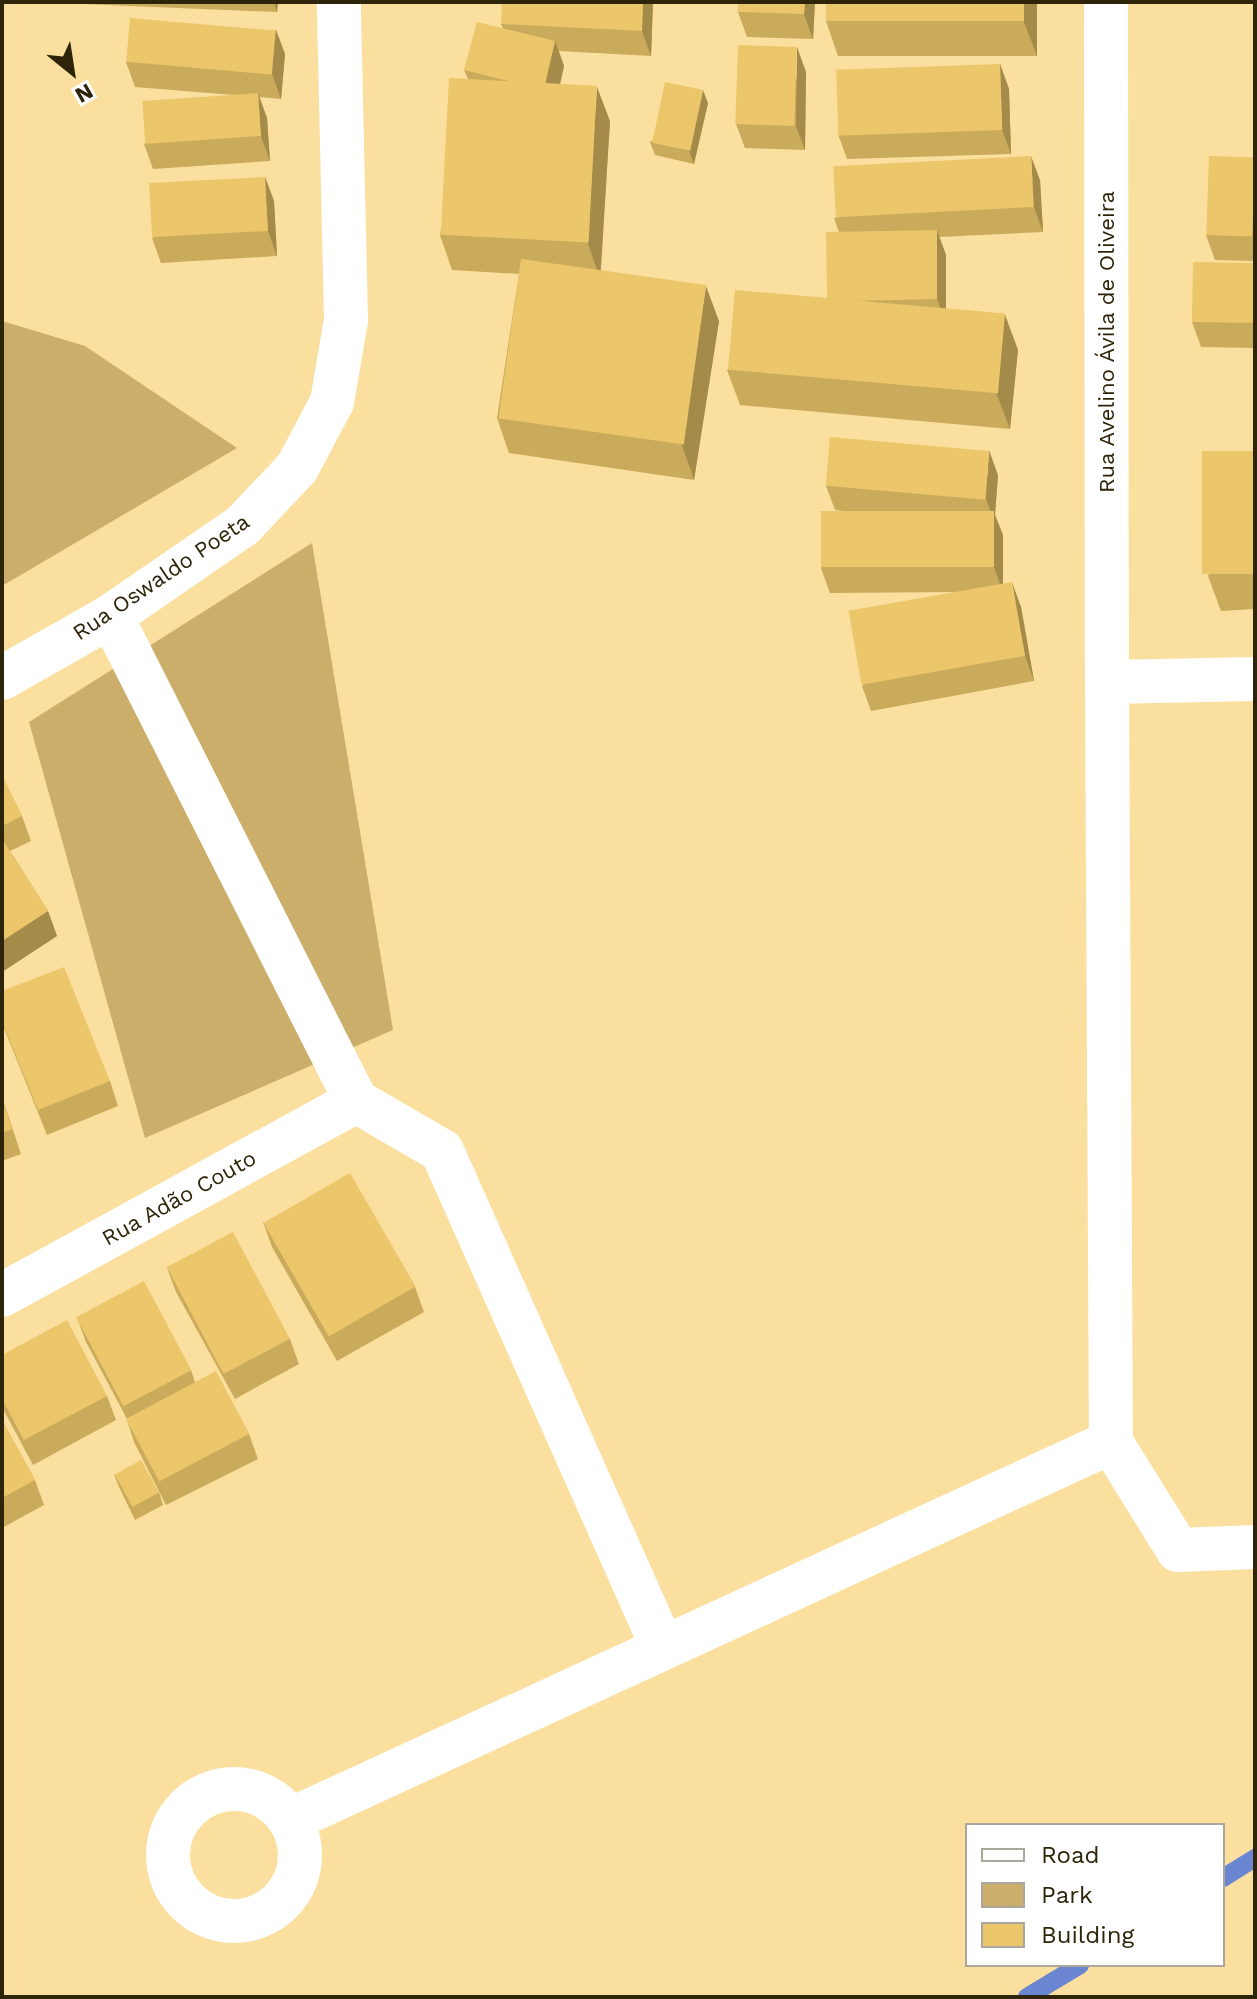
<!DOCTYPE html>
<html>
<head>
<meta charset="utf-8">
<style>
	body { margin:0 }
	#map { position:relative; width:1257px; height:1999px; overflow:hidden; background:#fbdf9e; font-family:"Work Sans",sans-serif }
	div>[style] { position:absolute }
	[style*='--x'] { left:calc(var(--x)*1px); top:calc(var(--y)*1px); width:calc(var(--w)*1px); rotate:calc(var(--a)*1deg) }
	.green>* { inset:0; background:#cbae69 }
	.stream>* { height:18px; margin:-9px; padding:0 9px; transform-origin:9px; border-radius:9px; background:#6a86d1 }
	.minor>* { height:44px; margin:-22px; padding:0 22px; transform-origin:22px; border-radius:22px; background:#fff }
	.minor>.ring { margin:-22px; padding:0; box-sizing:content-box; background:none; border:44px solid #fff; border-radius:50% }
	.wall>* { inset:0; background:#caaa5b }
	.shaded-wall>* { inset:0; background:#a48b4a }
	.building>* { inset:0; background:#ebc66a; transform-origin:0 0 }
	span { translate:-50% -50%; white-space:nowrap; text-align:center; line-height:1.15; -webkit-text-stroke:8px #fff; paint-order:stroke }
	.street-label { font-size:22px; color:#2e2409 }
	.frame { position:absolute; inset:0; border:4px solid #2e2409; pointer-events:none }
	.legend { position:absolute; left:965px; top:1823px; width:260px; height:144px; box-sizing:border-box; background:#fff; border:2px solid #aba79d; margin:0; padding:10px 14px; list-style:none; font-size:24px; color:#2e2409 }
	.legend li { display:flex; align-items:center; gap:16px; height:40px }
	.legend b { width:40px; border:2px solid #aba79d }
	.north { position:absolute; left:32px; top:32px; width:80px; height:80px; -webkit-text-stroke:6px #fff; paint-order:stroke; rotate:150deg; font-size:22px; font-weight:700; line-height:32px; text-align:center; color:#2e2409 }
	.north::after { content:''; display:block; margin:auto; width:28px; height:36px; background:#2e2409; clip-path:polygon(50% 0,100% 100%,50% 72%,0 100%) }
</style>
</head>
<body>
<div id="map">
	<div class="green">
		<div style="clip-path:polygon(2px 321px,85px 346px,237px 448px,2px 586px)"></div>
		<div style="clip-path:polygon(312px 543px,393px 1030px,145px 1138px,29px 722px)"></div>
	</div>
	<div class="stream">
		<div style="--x:1223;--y:1878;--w:38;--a:-32"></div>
		<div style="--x:1027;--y:1997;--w:62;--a:-31.1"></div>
	</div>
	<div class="minor">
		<div style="--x:1106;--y:2;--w:680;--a:89.92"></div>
		<div style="--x:111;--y:616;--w:543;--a:63.2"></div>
		<div style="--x:356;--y:1101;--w:99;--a:30.2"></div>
		<div style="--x:442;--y:1151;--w:542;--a:66.04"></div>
		<div style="--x:2;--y:678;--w:125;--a:-29.6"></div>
		<div style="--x:111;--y:616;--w:159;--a:-34.5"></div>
		<div style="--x:242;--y:526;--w:80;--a:-46.5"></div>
		<div style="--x:297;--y:468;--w:75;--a:-62.1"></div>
		<div style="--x:332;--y:402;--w:83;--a:-80.3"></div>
		<div style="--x:346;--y:320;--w:318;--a:-91.3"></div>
		<div style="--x:1255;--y:679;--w:148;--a:178.8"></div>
		<div style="--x:1107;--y:682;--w:760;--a:89.7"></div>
		<div style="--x:1111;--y:1442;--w:127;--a:58.2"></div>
		<div style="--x:1178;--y:1550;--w:77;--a:-2.2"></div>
		<div style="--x:2;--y:1295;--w:404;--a:-28.7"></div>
		<div class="ring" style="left:168px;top:1789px;width:88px;height:88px"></div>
		<div style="--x:290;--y:1820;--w:904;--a:-24.72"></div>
	</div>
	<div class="wall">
		<div style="clip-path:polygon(81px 2px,278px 2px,277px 12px,82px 4px)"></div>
		<div style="clip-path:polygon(653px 2px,651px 56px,559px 51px,564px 66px,560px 85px,610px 121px,601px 271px,719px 321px,694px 480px,509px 453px,497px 418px,519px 274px,452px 270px,440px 235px,468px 79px,464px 70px,503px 28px,501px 24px)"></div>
		<div style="clip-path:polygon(815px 2px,813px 39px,747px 37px,738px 12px)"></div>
		<div style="clip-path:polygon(826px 2px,1037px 2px,1037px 56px,838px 56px,826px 21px)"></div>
		<div style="clip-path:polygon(276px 30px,285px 54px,281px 99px,259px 97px,267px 118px,270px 161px,153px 169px,144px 144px,234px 95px,135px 87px,126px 62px)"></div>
		<div style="clip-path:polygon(1000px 64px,1009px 89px,1011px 154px,847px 159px,838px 134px)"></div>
		<div style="clip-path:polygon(806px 72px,805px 150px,745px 148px,736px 124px)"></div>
		<div style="clip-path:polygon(708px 103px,694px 164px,655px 155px,650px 142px)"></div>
		<div style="clip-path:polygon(1255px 158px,1255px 261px,1215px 260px,1206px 235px)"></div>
		<div style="clip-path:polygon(265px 177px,274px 201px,277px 256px,161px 263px,152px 238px)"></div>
		<div style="clip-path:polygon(1040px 180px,1043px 232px,939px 237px,946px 255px,946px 310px,1005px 315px,1018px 350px,1010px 429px,740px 405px,727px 370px,827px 298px,839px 232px,834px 218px)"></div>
		<div style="clip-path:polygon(1255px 263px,1255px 348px,1201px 347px,1192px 322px)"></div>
		<div style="clip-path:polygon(1255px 451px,1255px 609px,1221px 611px,1208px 576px)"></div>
		<div style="clip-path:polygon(998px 475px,995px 515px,1003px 535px,1003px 584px,1021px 607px,1034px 681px,871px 711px,862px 686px,957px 592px,830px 593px,821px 568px,852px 512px,835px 510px,826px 486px)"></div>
		<div style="clip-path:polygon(2px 776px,22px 816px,31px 841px,10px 851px,48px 911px,57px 936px,2px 972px)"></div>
		<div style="clip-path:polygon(2px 991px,110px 1081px,118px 1106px,47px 1135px,2px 1023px)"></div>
		<div style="clip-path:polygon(2px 1097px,21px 1154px,2px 1161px)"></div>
		<div style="clip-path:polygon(263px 1222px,415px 1287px,424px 1312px,337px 1361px,272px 1247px)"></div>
		<div style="clip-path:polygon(167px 1268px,290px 1339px,299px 1364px,235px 1399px,176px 1292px)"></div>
		<div style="clip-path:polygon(77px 1318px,191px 1370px,195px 1382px,249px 1434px,258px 1459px,166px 1505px,134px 1442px,126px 1417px,86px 1342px)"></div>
		<div style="clip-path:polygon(2px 1355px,107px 1396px,116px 1420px,33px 1465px,2px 1407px)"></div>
		<div style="clip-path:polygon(2px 1420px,35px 1480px,44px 1505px,2px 1528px)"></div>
		<div style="clip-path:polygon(114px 1474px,159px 1492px,163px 1505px,135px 1520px,119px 1487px)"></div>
	</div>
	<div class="shaded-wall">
		<div style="clip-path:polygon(274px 2px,278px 2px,277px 12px)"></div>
		<div style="clip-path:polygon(643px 2px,653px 2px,651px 56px,642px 31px)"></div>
		<div style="clip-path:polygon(805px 2px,815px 2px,813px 39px,804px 14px)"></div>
		<div style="clip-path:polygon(1024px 2px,1037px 2px,1037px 56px,1024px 22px)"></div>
		<div style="clip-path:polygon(276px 30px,285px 54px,281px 99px,272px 74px)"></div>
		<div style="clip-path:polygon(555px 41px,564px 66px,553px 114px,544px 90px)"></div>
		<div style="clip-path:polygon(797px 47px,806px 72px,805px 150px,796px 126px)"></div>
		<div style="clip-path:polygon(1000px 64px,1009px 89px,1011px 154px,1002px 130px)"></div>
		<div style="clip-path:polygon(597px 87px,610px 121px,600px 278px,588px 244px)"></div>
		<div style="clip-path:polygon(703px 90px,708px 103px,694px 164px,689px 151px)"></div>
		<div style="clip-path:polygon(258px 93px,267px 118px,270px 161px,261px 136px)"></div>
		<div style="clip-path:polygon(1031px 156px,1040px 180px,1043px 232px,1034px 207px)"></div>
		<div style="clip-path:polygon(265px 177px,274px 201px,277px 256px,268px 231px)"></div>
		<div style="clip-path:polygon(937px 230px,946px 255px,946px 323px,937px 299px)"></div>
		<div style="clip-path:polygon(706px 286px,719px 321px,694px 480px,682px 445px)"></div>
		<div style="clip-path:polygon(1005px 315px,1018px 350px,1010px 429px,997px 395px)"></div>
		<div style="clip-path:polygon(989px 450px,998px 475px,995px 515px,1003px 535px,1003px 592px,994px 567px,994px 520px,986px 499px)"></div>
		<div style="clip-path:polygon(1012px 582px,1021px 607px,1034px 681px,1025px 656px)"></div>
		<div style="clip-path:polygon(48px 911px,57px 936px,2px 972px,2px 941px)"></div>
	</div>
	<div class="building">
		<div style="clip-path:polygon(502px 2px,643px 2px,642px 31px,501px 24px)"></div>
		<div style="clip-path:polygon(738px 2px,805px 2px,804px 14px,738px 12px)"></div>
		<div style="left:826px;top:2px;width:198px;height:19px"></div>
		<div style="left:130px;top:18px;width:146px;height:44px;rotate:5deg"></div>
		<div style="clip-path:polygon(477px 22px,555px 41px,545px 84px,512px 82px,464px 70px)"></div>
		<div style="left:738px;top:45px;width:59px;height:79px;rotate:2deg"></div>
		<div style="left:1000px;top:64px;width:66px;height:164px;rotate:88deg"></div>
		<div style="left:449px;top:78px;width:148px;height:157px;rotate:3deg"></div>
		<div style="left:665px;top:82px;width:39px;height:62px;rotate:12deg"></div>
		<div style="left:258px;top:93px;width:43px;height:116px;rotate:86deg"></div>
		<div style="left:1031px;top:156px;width:51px;height:198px;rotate:87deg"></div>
		<div style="left:1209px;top:156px;width:46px;height:79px;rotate:2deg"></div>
		<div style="left:265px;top:177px;width:54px;height:116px;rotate:87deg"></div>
		<div style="clip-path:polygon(937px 230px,937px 299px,850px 301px,827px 298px,826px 232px)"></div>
		<div style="left:521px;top:259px;width:187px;height:161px;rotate:8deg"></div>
		<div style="left:1193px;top:262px;width:62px;height:60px;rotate:1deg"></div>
		<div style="left:735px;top:290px;width:271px;height:80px;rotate:5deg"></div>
		<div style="left:830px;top:437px;width:160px;height:49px;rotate:5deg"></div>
		<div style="left:1255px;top:451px;width:123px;height:53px;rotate:90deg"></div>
		<div style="left:994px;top:511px;width:56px;height:173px;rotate:90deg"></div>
		<div style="left:1012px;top:582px;width:75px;height:166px;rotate:80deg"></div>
		<div style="clip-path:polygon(2px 776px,22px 816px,2px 826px)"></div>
		<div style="clip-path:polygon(4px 842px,48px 911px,2px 941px,2px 843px)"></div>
		<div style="clip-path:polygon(64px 967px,110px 1081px,38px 1110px,2px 1021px,2px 991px)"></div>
		<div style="clip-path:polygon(2px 1099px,12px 1129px,2px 1133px)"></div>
		<div style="left:350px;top:1173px;width:131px;height:100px;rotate:60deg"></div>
		<div style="left:233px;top:1232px;width:121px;height:75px;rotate:62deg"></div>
		<div style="left:144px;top:1281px;width:101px;height:77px;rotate:62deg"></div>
		<div style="clip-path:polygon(67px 1320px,107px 1396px,24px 1440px,2px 1399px,2px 1355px)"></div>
		<div style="left:216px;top:1371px;width:71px;height:102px;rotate:62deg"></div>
		<div style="clip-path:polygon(2px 1420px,35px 1480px,2px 1498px)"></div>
		<div style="left:141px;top:1460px;width:37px;height:30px;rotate:61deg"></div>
	</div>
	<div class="street-label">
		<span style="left:1107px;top:342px;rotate:-90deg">Rua Avelino Ávila de Oliveira</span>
		<span style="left:161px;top:577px;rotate:-34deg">Rua Oswaldo Poeta</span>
		<span style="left:179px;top:1198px;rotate:-29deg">Rua Adão Couto</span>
	</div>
	<div class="frame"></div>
	<ul class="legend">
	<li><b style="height:10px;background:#fff"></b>Road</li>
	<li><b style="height:22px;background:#cbae69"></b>Park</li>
	<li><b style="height:22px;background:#ebc66a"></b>Building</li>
	</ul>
	<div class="north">N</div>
</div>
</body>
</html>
